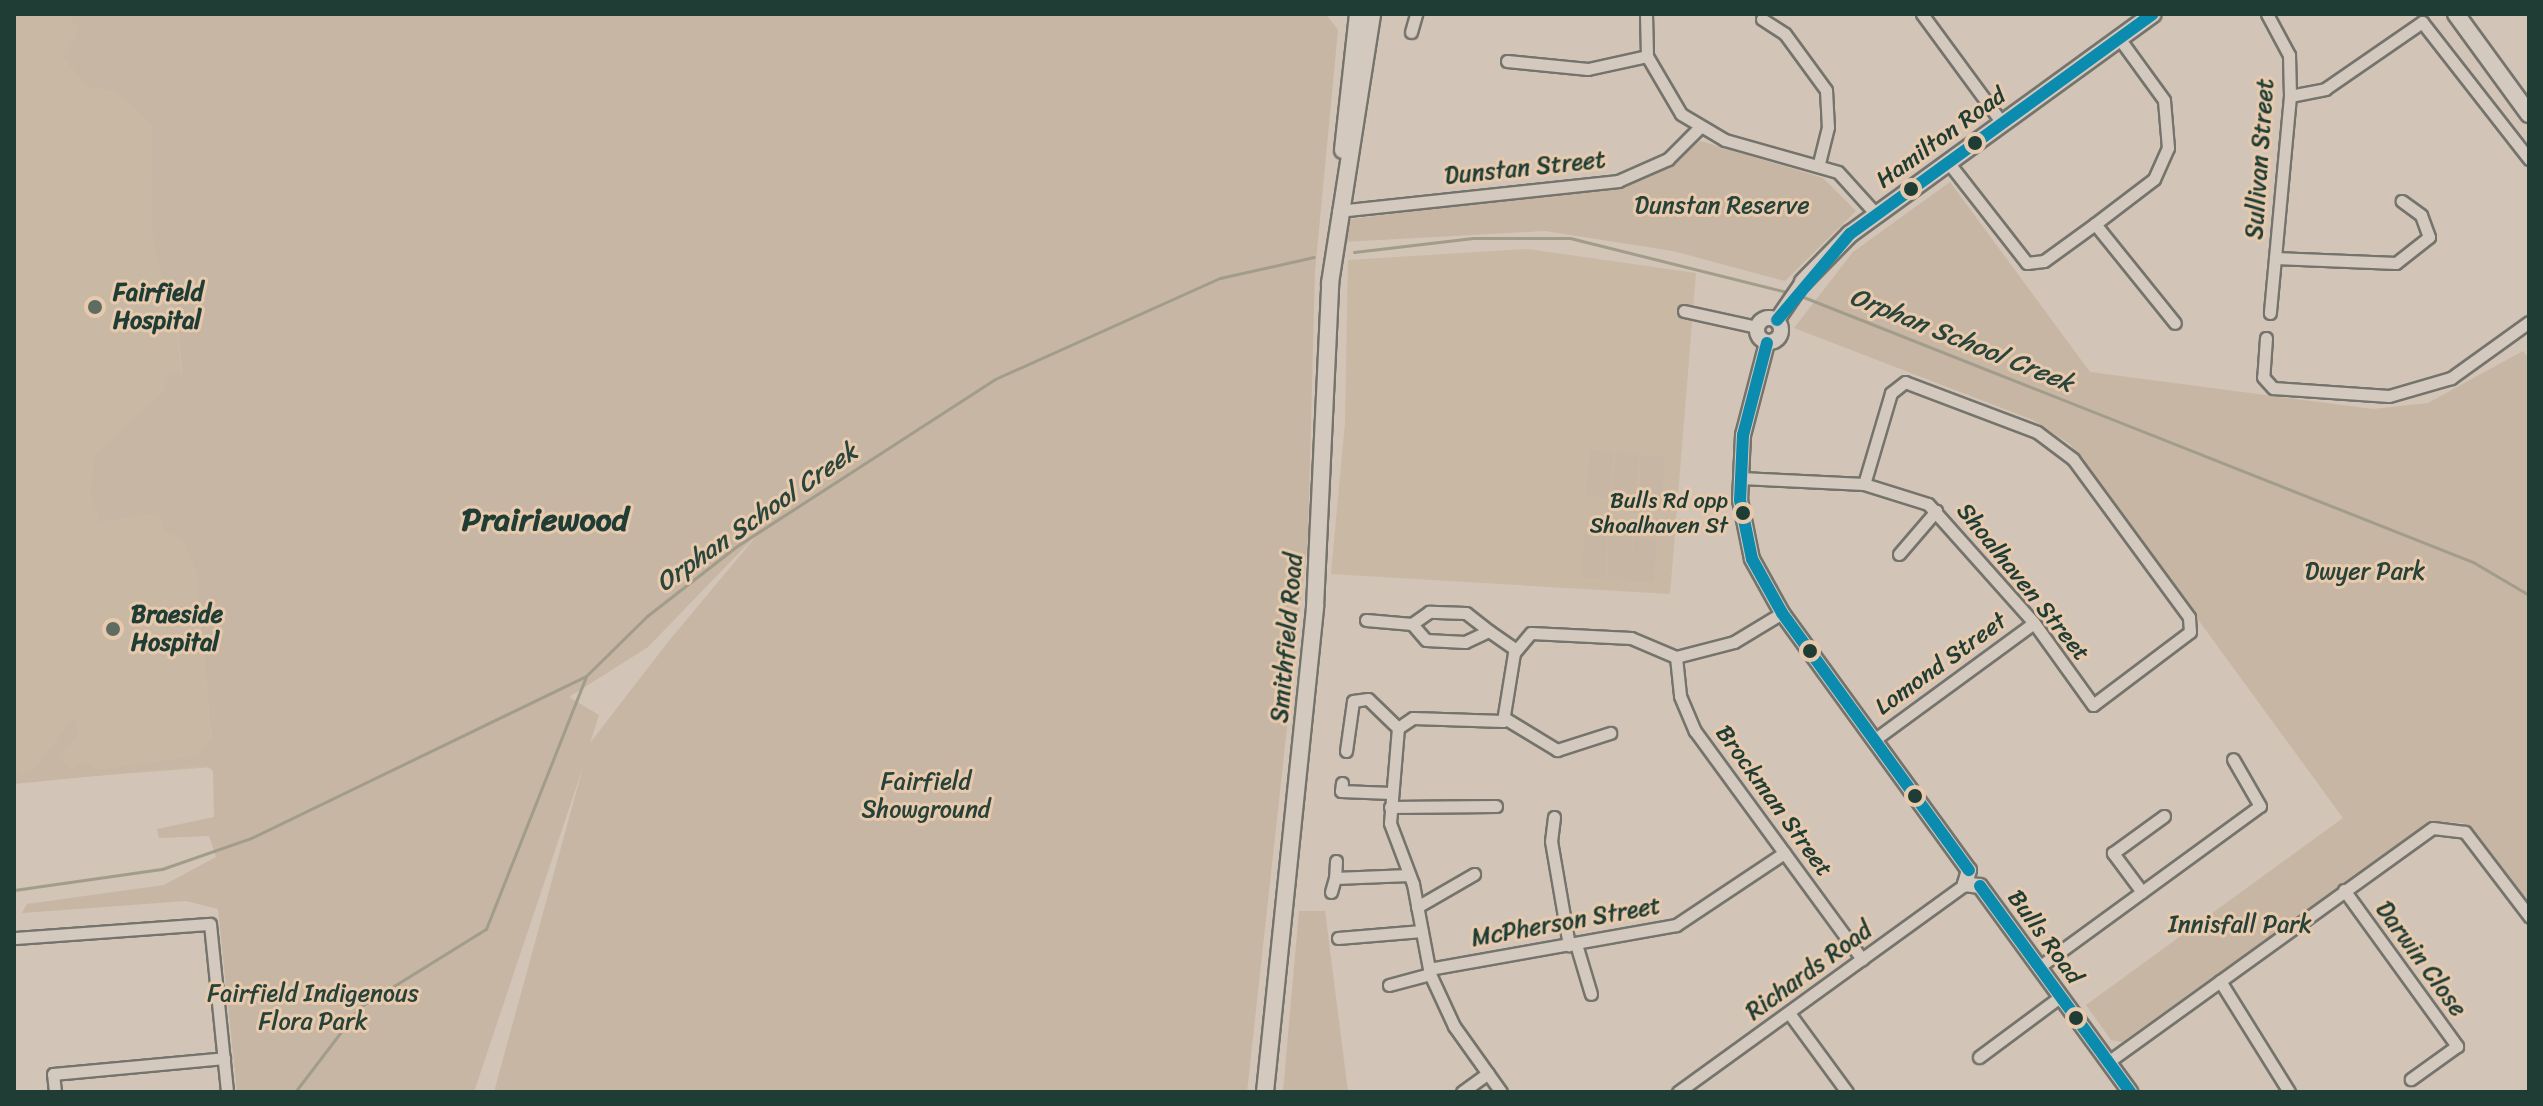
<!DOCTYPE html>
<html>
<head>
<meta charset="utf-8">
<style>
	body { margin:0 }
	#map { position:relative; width:2543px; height:1106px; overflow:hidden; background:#d2c4b6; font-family:Sriracha,sans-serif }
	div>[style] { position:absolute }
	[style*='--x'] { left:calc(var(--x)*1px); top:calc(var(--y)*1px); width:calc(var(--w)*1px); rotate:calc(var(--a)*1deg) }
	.built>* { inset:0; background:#c8b8a4 }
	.green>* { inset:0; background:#c6b6a3; transform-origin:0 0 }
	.stream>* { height:3px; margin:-1.5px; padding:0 1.5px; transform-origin:1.5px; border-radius:1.5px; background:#a29c8a }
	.roads { filter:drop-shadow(2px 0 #75746c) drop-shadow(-2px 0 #75746c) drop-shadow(0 2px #75746c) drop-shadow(0 -2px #75746c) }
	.minor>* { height:11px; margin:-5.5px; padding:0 5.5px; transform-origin:5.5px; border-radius:5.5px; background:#d4c9bf }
	.tertiary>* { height:14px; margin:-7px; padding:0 7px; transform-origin:7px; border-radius:7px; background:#d4c9bf }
	.tertiary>.ring { margin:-7px; padding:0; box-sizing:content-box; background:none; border:14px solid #d4c9bf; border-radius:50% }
	.secondary>* { height:16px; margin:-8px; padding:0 8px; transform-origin:8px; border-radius:8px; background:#d4c9bf }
	.bus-1>* { height:12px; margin:-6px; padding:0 6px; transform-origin:6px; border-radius:6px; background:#0b8bae }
	.dots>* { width:22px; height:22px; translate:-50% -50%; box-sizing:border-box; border:4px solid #e7caae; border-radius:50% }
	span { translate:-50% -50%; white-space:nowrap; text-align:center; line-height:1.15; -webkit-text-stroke:6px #e7caae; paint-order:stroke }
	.bus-label { font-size:22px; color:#1f3d34 }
	.right { translate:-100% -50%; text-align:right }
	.street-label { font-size:24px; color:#1f3d34 }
	.park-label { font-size:24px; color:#274239 }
	.poi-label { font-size:24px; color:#1f3d34; font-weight:700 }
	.left { translate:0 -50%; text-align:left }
	.water-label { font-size:26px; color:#2a453b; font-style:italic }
	.district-label { font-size:32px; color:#1f3d34; font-weight:700 }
	.frame { position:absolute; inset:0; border:16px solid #1f3d34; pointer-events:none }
</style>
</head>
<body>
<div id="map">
	<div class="built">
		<div style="clip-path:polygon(14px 14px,87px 14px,160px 104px,213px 767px,14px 782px)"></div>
		<div style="clip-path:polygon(1527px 249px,1696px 273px,1670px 594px,1331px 574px,1345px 423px,1348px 260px)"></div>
	</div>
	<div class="green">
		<div style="clip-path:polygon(evenodd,68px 14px,1326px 14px,1338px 30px,1315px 271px,1308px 536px,1247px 1092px,494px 1092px,583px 767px,474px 1092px,237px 1092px,218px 909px,186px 901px,22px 913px,27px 904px,164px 885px,216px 857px,209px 836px,159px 838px,157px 829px,214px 817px,213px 771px,206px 765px,14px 784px,14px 768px,20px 775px,34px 770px,73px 718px,79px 733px,59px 757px,71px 770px,83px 762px,99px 770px,198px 756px,211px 739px,197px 572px,182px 539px,165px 532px,158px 512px,100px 522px,91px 495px,95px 455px,164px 391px,170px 372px,182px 373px,174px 282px,163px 279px,153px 241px,152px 124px,116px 91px,87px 86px,64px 58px,79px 29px,68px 14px,763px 528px,668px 642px,590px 743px,599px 715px,569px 697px,648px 647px,763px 528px)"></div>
		<div style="clip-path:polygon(1701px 141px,1823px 178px,1856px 211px,1785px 281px,1673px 251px,1545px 231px,1342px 242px,1344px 220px,1629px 183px)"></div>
		<div style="clip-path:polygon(1950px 182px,2090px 372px,2373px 409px,2428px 403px,2523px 351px,2529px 359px,2529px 905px,2476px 834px,2463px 823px,2432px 821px,2122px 1042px,2111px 1040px,2086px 1005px,2343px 818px,2070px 444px,2033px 420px,1794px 328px,1853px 252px)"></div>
		<div style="left:1590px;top:450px;width:23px;height:46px;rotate:5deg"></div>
		<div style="left:1616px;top:452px;width:23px;height:46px;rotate:5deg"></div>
		<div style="left:1641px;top:455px;width:23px;height:45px;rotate:2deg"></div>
		<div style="left:1584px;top:534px;width:23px;height:43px;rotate:2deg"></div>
		<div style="left:1609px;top:536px;width:23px;height:43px;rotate:2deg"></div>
		<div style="left:1634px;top:538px;width:23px;height:43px;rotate:5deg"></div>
		<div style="clip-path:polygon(1299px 911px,1325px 911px,1348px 1092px,1283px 1092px)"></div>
	</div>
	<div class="stream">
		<div style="--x:1354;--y:252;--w:120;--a:-6.7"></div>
		<div style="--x:1473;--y:238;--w:97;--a:0"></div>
		<div style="--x:1570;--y:238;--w:227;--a:14"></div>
		<div style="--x:1801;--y:296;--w:723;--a:21.6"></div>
		<div style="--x:2473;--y:562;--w:65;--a:30.5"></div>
		<div style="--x:14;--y:890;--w:149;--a:-8.1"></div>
		<div style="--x:162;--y:869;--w:94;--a:-19.2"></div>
		<div style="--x:251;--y:838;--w:372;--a:-25.8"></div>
		<div style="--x:295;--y:1092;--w:107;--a:-52.6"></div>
		<div style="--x:360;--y:1007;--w:148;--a:-31.8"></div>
		<div style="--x:486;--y:929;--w:272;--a:-68.4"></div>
		<div style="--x:586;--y:676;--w:86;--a:-44.5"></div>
		<div style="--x:647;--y:616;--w:114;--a:-37.9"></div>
		<div style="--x:737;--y:546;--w:307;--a:-32.9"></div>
		<div style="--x:995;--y:379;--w:247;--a:-24.2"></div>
		<div style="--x:1220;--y:278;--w:96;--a:-12.6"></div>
	</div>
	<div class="roads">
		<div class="minor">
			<div style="--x:1646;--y:14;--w:42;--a:88.6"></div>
			<div style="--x:1647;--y:56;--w:67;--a:59.6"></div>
			<div style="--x:1681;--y:114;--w:51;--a:30.6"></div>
			<div style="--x:1725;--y:140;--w:117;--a:15.8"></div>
			<div style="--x:1838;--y:172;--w:57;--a:47.9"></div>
			<div style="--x:1922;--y:14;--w:135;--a:53.7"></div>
			<div style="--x:2267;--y:14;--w:47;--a:61.8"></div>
			<div style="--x:2289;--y:55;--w:41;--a:88.6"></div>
			<div style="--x:2290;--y:96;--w:218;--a:95.3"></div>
			<div style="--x:1762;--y:19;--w:27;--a:33"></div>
			<div style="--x:1785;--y:34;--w:69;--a:53.8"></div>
			<div style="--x:1826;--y:90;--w:37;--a:87"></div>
			<div style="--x:1828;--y:127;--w:38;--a:104"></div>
			<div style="--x:1411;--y:32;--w:19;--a:-74"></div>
			<div style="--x:1507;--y:61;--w:81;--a:5.6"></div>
			<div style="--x:1588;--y:69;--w:60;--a:-12.4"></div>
			<div style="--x:2290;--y:96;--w:36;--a:-11"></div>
			<div style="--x:2325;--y:89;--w:118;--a:-34.6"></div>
			<div style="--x:2422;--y:22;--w:174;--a:52"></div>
			<div style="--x:1948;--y:162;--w:128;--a:52"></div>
			<div style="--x:2027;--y:263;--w:17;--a:-7"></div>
			<div style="--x:2044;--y:261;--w:63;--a:-36"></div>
			<div style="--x:2095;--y:224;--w:74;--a:-37.3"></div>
			<div style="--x:2154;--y:179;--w:34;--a:-66"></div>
			<div style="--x:2168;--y:148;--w:48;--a:-94.8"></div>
			<div style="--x:2164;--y:100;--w:77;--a:-126"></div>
			<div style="--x:1338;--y:211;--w:282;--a:-6.1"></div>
			<div style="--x:1618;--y:181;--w:55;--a:-23.7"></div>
			<div style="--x:1668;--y:159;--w:44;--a:-45"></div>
			<div style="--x:2095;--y:224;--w:127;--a:51.1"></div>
			<div style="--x:2275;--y:258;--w:121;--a:2.4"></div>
			<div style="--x:2396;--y:263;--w:42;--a:-38.2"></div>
			<div style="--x:2429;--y:237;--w:23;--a:-110"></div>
			<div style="--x:2421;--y:215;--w:24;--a:-144"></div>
			<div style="--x:1684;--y:311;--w:75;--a:12.4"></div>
			<div style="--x:2266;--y:338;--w:39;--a:94"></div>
			<div style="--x:2263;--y:377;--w:15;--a:48"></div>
			<div style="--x:2273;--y:388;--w:116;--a:3.9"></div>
			<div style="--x:2389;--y:396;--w:65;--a:-16.2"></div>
			<div style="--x:2451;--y:378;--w:96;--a:-35.7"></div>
			<div style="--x:1741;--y:478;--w:123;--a:2.8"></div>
			<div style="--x:1864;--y:484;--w:67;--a:17.4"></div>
			<div style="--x:1928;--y:504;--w:159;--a:48.3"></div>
			<div style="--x:2034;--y:623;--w:101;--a:54.3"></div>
			<div style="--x:2093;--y:705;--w:121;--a:-37"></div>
			<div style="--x:2190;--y:632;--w:15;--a:-94"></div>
			<div style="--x:2189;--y:617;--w:196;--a:-126.3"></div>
			<div style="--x:2073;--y:459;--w:45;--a:-143.1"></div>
			<div style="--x:2037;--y:432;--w:141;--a:-159.3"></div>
			<div style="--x:1905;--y:382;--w:18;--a:142"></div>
			<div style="--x:1891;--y:393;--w:95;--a:106.5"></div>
			<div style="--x:1899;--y:554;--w:57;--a:-49.3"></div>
			<div style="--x:1366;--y:620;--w:46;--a:5"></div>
			<div style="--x:1489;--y:631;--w:29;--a:-142"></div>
			<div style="--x:1466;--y:613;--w:37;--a:-178"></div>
			<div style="--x:1429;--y:612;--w:21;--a:145"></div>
			<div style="--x:1412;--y:624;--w:21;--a:49"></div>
			<div style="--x:1426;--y:640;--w:39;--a:3"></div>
			<div style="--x:1465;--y:642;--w:26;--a:-25"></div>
			<div style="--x:1489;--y:631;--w:32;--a:35"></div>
			<div style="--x:1676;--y:657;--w:39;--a:84"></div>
			<div style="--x:1680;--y:696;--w:38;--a:67"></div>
			<div style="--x:1695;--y:731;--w:283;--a:53.8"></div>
			<div style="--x:1506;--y:719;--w:60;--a:31.3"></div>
			<div style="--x:1557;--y:750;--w:56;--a:-17.8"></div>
			<div style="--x:1874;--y:740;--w:198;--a:-36.2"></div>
			<div style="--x:1346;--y:751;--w:50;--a:-82"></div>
			<div style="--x:1353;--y:701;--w:15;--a:-8"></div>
			<div style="--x:1368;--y:699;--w:42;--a:44"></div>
			<div style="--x:1342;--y:783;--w:8;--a:97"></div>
			<div style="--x:1341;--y:791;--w:50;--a:2.3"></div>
			<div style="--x:1390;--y:807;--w:106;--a:-0.5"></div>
			<div style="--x:1554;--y:817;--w:24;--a:97"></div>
			<div style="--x:1551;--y:841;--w:106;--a:80.2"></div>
			<div style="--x:1336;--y:861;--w:17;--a:93"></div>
			<div style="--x:1335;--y:878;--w:74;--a:-2.3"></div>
			<div style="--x:2344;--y:890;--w:193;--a:54.1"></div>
			<div style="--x:2457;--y:1046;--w:57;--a:144.3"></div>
			<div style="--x:1331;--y:892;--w:15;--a:-74"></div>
			<div style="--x:2142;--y:892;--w:49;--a:-126.6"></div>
			<div style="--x:2113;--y:853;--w:63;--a:-36"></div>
			<div style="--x:1417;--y:907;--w:66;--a:-30.1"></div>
			<div style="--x:14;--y:938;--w:196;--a:-4.1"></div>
			<div style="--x:210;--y:924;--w:169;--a:84.2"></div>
			<div style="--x:1338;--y:938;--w:84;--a:-4.8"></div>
			<div style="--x:1576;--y:944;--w:52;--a:73.3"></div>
			<div style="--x:2039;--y:967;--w:273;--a:-36.1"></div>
			<div style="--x:2260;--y:806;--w:54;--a:-119.9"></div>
			<div style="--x:1429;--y:969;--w:251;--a:-10.1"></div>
			<div style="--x:1676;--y:925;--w:130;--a:-33.7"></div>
			<div style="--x:2220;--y:981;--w:131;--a:58.1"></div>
			<div style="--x:1389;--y:985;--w:42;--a:-15"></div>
			<div style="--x:1789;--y:1013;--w:98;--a:53.7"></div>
			<div style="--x:1979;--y:1057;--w:102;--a:-36.6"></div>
			<div style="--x:2108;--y:1062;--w:400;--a:-35.8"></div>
			<div style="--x:2433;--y:828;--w:32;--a:7"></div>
			<div style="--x:2465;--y:832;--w:106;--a:52.7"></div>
			<div style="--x:55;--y:1092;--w:18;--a:-96"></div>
			<div style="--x:53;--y:1074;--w:172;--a:-5.3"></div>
			<div style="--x:1462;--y:1092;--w:32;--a:-36"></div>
			<div style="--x:1501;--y:1092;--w:81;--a:-125.5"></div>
			<div style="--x:1454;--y:1026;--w:57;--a:-114.8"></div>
			<div style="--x:1430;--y:974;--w:92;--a:-100.7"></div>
			<div style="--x:1413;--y:884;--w:65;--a:-110.7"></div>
			<div style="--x:1390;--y:823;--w:95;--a:-85.2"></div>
			<div style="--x:1398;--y:728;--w:18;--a:-34"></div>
			<div style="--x:1413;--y:718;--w:90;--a:1.9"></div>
			<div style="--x:1503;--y:721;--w:69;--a:-80.8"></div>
			<div style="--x:1514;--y:653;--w:26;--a:-50"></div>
			<div style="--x:1531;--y:633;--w:100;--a:2.9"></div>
			<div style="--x:1631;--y:638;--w:49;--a:22.9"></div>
			<div style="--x:1676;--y:657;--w:60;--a:-14.5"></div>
			<div style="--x:1734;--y:642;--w:56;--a:-31.1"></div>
			<div style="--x:1678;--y:1092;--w:354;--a:-35.9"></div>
		</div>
		<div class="tertiary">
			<div class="ring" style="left:1757px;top:318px;width:10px;height:10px"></div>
			<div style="--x:1777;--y:320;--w:46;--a:-55.6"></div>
			<div style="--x:1767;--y:343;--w:95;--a:104.6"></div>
			<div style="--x:1743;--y:435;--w:65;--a:92.6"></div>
			<div style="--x:1740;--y:500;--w:60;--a:78.5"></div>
			<div style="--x:1752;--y:559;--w:62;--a:60.9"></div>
			<div style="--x:1782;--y:613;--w:318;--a:54"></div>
			<div style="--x:1969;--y:870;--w:15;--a:106"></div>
			<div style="--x:1965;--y:884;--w:15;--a:8"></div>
			<div style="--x:1980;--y:886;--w:255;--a:53.9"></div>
		</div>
		<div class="secondary">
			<div style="--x:2456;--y:14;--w:124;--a:53.9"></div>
			<div style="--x:1343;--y:150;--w:137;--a:-83.7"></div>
			<div style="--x:1803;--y:282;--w:67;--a:-45.6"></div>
			<div style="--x:1850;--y:234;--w:374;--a:-36"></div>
			<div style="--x:1265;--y:1092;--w:488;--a:-84.1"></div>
			<div style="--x:1315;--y:607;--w:324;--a:-87.3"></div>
			<div style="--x:1330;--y:283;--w:272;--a:-81.1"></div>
		</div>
	</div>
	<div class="bus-1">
		<div style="--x:1777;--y:320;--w:113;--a:-49.7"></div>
		<div style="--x:1850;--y:234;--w:374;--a:-36"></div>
		<div style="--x:1767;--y:343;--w:95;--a:104.6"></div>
		<div style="--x:1743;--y:435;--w:65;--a:92.6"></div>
		<div style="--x:1740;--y:500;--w:60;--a:78.5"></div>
		<div style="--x:1752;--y:559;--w:62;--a:60.9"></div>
		<div style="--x:1782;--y:613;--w:318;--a:54"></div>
		<div style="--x:1980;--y:886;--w:255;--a:53.9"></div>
	</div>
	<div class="dots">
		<div style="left:1975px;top:143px;background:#1f3d34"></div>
		<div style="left:1911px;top:189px;background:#1f3d34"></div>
		<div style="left:95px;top:307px;background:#5e6c62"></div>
		<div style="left:1743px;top:513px;background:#1f3d34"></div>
		<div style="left:113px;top:629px;background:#5e6c62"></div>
		<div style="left:1810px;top:651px;background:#1f3d34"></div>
		<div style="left:1915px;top:796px;background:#1f3d34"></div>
		<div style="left:2076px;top:1018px;background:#1f3d34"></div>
	</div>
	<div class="bus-label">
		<span class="right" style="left:1728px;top:513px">Bulls Rd opp<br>Shoalhaven St</span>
	</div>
	<div class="street-label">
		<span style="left:1941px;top:138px;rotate:-36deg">Hamilton Road</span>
		<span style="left:2260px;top:159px;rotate:-86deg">Sullivan Street</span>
		<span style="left:1525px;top:168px;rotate:-6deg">Dunstan Street</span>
		<span style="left:2023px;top:582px;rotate:51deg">Shoalhaven Street</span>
		<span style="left:1287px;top:638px;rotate:-85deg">Smithfield Road</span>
		<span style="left:1941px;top:664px;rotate:-36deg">Lomond Street</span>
		<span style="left:1774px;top:801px;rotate:54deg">Brockman Street</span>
		<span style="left:1566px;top:922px;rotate:-10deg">McPherson Street</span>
		<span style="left:2045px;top:937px;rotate:54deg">Bulls Road</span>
		<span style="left:2421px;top:959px;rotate:54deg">Darwin Close</span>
		<span style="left:1809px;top:971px;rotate:-36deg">Richards Road</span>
	</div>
	<div class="park-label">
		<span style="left:1722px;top:206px">Dunstan Reserve</span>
		<span style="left:2365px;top:572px">Dwyer Park</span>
		<span style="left:926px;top:796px">Fairfield<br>Showground</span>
		<span style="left:2240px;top:925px">Innisfall Park</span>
		<span style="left:313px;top:1008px">Fairfield Indigenous<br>Flora Park</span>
	</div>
	<div class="poi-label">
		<span class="left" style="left:113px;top:307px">Fairfield<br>Hospital</span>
		<span class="left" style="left:131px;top:629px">Braeside<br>Hospital</span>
	</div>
	<div class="water-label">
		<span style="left:1962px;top:340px;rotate:22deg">Orphan School Creek</span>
		<span style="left:757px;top:517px;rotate:-35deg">Orphan School Creek</span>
	</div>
	<div class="district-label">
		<span style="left:545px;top:520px">Prairiewood</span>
	</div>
	<div class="frame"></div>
</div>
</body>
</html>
